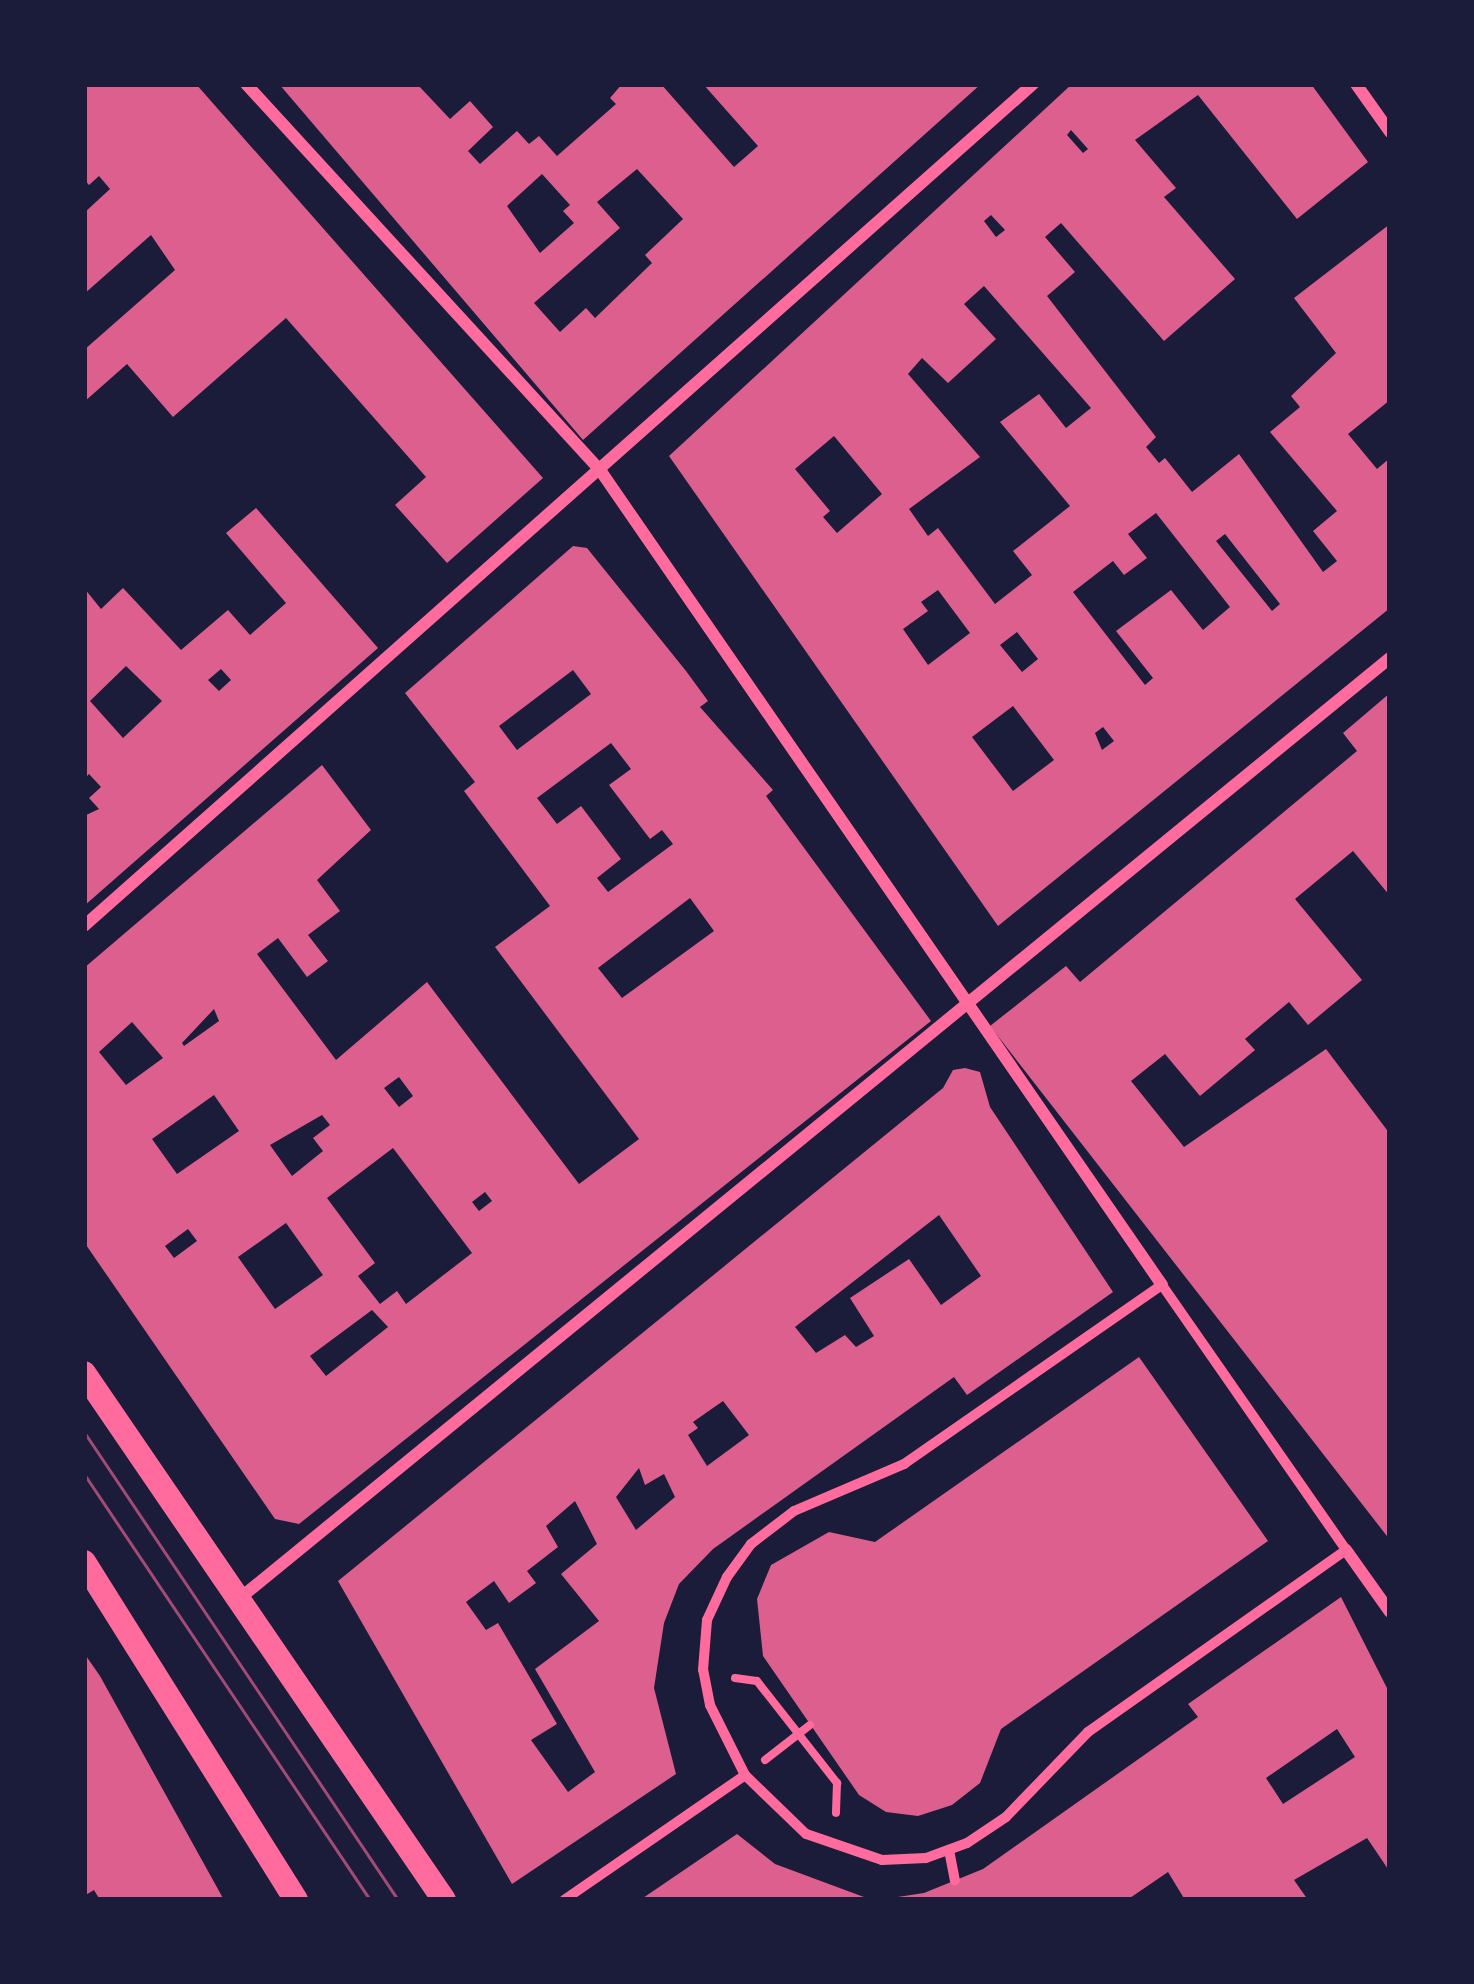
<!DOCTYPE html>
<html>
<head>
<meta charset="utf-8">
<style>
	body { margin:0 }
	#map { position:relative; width:1474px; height:1984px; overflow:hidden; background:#1b1b3a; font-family:"Times New Roman",serif }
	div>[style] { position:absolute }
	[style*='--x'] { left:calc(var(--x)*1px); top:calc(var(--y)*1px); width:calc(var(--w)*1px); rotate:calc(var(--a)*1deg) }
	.building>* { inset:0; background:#dd5f8e }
	.path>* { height:8px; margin:-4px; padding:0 4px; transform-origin:4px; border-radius:4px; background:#ff6b9d }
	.pedestrian>* { height:10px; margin:-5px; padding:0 5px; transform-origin:5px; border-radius:5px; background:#ff6b9d }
	.minor>* { height:12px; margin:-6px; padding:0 6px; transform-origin:6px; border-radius:6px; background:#ff6b9d }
	.secondary>* { height:24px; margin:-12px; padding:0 12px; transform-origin:12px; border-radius:12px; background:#ff6b9d }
	.tram>* { height:3px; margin:-1.5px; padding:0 1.5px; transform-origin:1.5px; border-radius:1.5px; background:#a44b75 }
	span { translate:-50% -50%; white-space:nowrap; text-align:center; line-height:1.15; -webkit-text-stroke:12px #1b1b3a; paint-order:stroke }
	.frame { position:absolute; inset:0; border:87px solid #1b1b3a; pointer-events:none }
</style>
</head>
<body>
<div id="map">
	<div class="building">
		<div style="clip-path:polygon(84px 84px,196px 84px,543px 478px,447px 563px,395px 505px,426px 477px,286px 318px,173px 417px,127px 364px,84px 402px,84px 350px,175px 270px,151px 235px,84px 294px,84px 213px,110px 189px,99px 176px,89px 185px,84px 179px)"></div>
		<div style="clip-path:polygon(evenodd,279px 84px,417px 84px,450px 119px,470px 101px,493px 127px,468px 151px,480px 164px,517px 131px,529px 144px,539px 136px,557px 156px,616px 104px,610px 98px,622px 84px,661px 84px,734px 167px,758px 146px,703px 84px,981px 84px,583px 440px,279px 84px,637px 169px,683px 219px,645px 255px,652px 263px,595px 318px,586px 308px,560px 332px,534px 303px,620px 228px,597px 202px,637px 169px,279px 84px,542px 174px,570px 205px,563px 211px,574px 223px,540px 253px,507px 206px,542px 174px)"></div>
		<div style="clip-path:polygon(evenodd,1072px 84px,1311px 84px,1368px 162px,1297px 219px,1198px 95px,1135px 140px,1176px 188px,1164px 197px,1235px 279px,1164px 341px,1061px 223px,1045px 237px,1075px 272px,1047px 296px,1156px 437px,1146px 447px,1159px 463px,1165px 458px,1192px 492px,1239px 454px,1323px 572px,1337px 561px,1313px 531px,1337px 511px,1270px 432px,1300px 407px,1291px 396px,1336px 353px,1294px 298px,1390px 224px,1390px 400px,1348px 434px,1377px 469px,1390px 458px,1390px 608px,998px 926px,669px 456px,1072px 84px,1071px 130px,1088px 149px,1083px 153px,1067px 135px,1071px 130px,1072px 84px,991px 215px,1005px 230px,996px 237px,984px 221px,991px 215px,1072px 84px,984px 286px,1091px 408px,1066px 428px,1039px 394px,1000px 422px,1070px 506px,1013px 551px,1032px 575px,995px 604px,938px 528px,928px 536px,909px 509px,980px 457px,908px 374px,922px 358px,948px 383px,996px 339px,964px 304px,984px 286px,1072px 84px,834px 436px,882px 494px,837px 533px,823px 517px,830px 511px,795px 469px,834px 436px,1072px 84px,1156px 513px,1230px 607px,1203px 630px,1171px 590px,1116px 631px,1153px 678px,1145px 685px,1073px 592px,1113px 561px,1124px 575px,1147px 558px,1128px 534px,1156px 513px,1072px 84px,1225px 534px,1280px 604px,1272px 611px,1216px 541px,1225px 534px,1072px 84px,938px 590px,970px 633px,928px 665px,903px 629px,928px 611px,921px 602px,938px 590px,1072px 84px,1017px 632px,1038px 659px,1022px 672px,1000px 645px,1017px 632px,1072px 84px,1013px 706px,1054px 760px,1013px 791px,972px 737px,1013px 706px,1072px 84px,1103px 727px,1114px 741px,1102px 750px,1095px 733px,1103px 727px)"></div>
		<div style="clip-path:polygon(evenodd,256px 508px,378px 648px,84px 906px,84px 816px,99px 809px,89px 798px,101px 787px,89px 774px,84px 779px,84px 588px,101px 609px,123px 588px,181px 650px,228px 610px,250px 635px,286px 603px,226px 533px,256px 508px,126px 666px,162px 701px,123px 738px,90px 701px,126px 666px,256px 508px,221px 669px,231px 680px,219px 691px,208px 680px,221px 669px)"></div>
		<div style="clip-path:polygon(evenodd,573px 546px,587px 548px,686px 671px,708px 701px,700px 707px,773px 790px,766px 796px,931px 1021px,299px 1524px,275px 1519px,84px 1242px,84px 968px,322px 765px,371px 830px,317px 880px,340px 911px,308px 935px,328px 961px,307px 977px,278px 938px,257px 954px,336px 1060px,427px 982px,579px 1184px,639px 1139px,495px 947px,550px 906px,464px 791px,475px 782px,405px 693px,573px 546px,573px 670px,591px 694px,517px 750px,499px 726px,573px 670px,573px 546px,611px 743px,631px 769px,609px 785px,650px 839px,662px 830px,673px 844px,608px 892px,597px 878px,621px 859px,581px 806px,557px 824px,537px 798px,611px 743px,573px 546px,690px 898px,714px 931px,622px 998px,598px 968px,690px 898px,573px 546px,214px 1009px,219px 1021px,184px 1046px,182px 1043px,214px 1009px,573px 546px,132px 1022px,163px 1058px,126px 1085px,99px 1052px,132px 1022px,573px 546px,399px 1077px,413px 1096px,399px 1107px,384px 1088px,399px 1077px,573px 546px,214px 1095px,239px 1131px,177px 1174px,152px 1139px,214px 1095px,573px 546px,322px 1115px,330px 1125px,313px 1138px,323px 1151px,292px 1176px,270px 1145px,322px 1115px,573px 546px,393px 1148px,472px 1253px,406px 1304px,397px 1291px,380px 1304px,358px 1276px,375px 1263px,327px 1198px,393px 1148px,573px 546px,485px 1192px,492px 1201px,479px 1211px,472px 1202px,485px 1192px,573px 546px,286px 1223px,323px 1275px,275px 1309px,238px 1257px,286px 1223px,573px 546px,188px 1229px,197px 1241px,174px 1258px,165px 1246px,188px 1229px,573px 546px,372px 1310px,388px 1327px,326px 1376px,310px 1356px,372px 1310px)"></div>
		<div style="clip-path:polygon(1390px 693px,1390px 896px,1353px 851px,1295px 899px,1362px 980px,1308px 1025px,1289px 1002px,1245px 1039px,1255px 1050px,1200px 1096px,1165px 1054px,1131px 1081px,1184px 1147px,1326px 1049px,1390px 1134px,1390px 1540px,990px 1026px,1066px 966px,1080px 982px,1357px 751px,1343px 733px)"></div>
		<div style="clip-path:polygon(evenodd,965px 1068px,980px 1072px,990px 1107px,1113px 1292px,967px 1395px,954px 1377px,713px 1549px,679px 1584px,664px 1623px,654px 1688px,676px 1774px,512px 1884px,338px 1581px,943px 1088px,953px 1070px,965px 1068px,939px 1215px,981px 1276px,941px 1305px,909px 1259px,850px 1298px,874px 1336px,856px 1347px,845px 1335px,816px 1353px,795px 1327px,939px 1215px,965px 1068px,723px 1401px,749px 1435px,707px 1466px,688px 1435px,698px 1428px,693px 1422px,723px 1401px,965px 1068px,639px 1468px,645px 1485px,664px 1474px,675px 1497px,636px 1530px,616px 1497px,639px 1468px,965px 1068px,575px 1501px,597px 1544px,561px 1574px,599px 1621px,535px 1669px,595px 1772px,568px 1792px,531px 1740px,557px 1724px,498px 1623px,486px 1630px,466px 1602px,494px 1581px,509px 1603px,536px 1583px,527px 1571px,558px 1547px,546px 1526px,575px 1501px)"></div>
		<div style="clip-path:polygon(1139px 1357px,1268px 1541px,1001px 1729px,980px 1783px,952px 1805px,918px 1816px,886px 1812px,859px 1795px,763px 1656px,757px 1599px,771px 1565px,829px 1532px,875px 1542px)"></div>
		<div style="clip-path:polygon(evenodd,1341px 1597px,1390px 1694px,1390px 1872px,1367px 1838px,1294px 1880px,1308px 1900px,1185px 1900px,1168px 1872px,1127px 1900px,878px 1900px,924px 1893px,983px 1869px,1198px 1717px,1188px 1704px,1341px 1597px,1337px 1729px,1355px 1757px,1283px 1804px,1266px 1778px,1337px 1729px)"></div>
		<div style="clip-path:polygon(84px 1653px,100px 1676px,224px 1900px,100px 1900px,94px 1890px,84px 1896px)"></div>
		<div style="clip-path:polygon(737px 1834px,775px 1864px,872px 1900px,640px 1900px)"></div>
	</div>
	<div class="path">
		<div style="--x:735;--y:1678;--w:22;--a:8"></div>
		<div style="--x:757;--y:1681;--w:130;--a:51.9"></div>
		<div style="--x:837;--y:1783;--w:30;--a:92"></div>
		<div style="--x:765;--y:1760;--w:57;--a:-37.9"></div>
	</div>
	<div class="pedestrian">
		<div style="--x:1162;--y:1285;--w:323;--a:55.2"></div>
		<div style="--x:1346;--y:1550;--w:316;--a:144.8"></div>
		<div style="--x:1088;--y:1732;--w:118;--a:134"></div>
		<div style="--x:1006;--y:1817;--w:47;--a:146.3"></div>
		<div style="--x:967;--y:1843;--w:44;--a:159.9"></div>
		<div style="--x:926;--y:1858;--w:44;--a:177.4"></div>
		<div style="--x:882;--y:1860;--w:80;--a:-161.1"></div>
		<div style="--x:806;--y:1834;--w:85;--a:-136"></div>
		<div style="--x:745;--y:1775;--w:78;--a:-116.6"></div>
		<div style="--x:710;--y:1705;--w:36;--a:-101"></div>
		<div style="--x:703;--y:1670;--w:50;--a:-85.4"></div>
		<div style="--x:707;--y:1620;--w:47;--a:-65.1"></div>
		<div style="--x:727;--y:1577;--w:41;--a:-54"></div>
		<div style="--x:751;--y:1544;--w:54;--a:-37.5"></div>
		<div style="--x:794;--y:1511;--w:120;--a:-23.1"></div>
		<div style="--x:904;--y:1464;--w:314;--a:-34.8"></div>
		<div style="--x:949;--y:1850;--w:31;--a:79"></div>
		<div style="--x:564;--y:1900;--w:220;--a:-34.6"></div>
	</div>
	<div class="minor">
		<div style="--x:246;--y:84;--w:524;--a:47.48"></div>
		<div style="--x:600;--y:470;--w:990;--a:55.41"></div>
		<div style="--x:1356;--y:84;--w:59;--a:54.7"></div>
		<div style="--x:84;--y:926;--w:1269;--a:-41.58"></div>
		<div style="--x:1346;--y:1550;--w:76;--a:54.6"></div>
		<div style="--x:239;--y:1599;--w:1487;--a:-39.27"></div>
	</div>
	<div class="secondary">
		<div style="--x:84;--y:1373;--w:638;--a:55.66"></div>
		<div style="--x:84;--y:1562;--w:399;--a:57.9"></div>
	</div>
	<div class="tram">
		<div style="--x:84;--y:1432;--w:564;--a:56.14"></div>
		<div style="--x:84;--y:1474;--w:513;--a:56.12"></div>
	</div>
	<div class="frame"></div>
</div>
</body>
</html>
